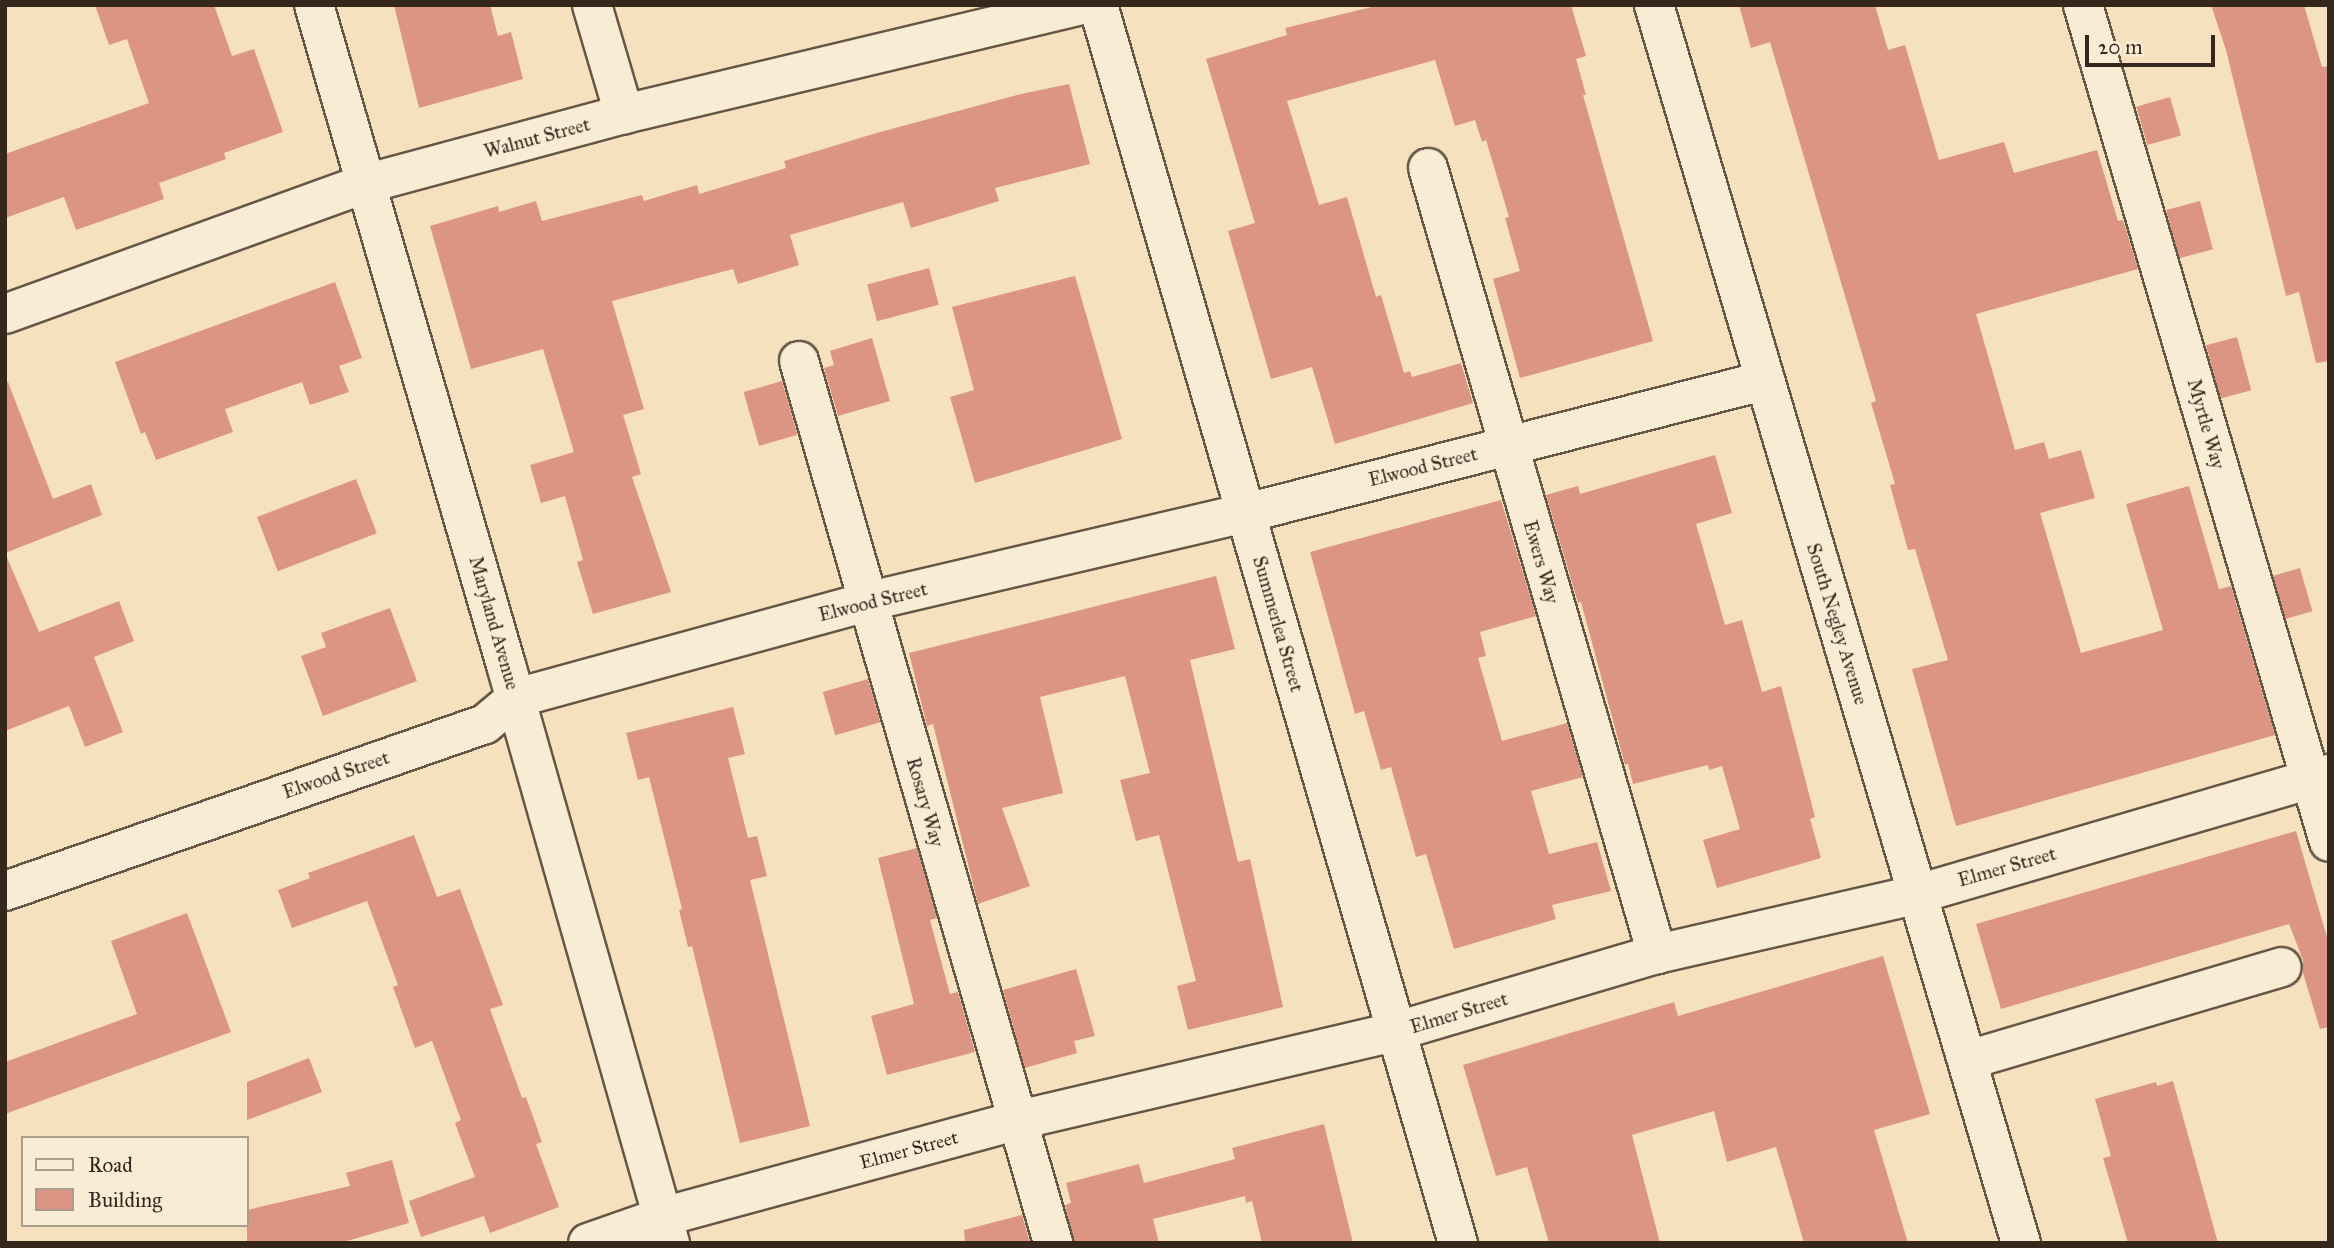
<!DOCTYPE html>
<html>
<head>
<meta charset="utf-8">
<style>
	body { margin:0 }
	#map { position:relative; width:2334px; height:1248px; overflow:hidden; background:#f6e1be; font-family:"IM FELL Great Primer",serif }
	div>[style] { position:absolute }
	[style*='--x'] { left:calc(var(--x)*1px); top:calc(var(--y)*1px); width:calc(var(--w)*1px); rotate:calc(var(--a)*1deg) }
	.building>* { inset:0; background:#dc9583; transform-origin:0 0 }
	.roads { filter:drop-shadow(2px 0 #665645) drop-shadow(-2px 0 #665645) drop-shadow(0 2px #665645) drop-shadow(0 -2px #665645) }
	.minor>* { height:38px; margin:-19px; padding:0 19px; transform-origin:19px; border-radius:19px; background:#f9ecd5 }
	span { translate:-50% -50%; white-space:nowrap; text-align:center; line-height:1.15; -webkit-text-stroke:7px #f9ecd5; paint-order:stroke }
	.street-label { font-size:19px; color:#36271d }
	.frame { position:absolute; inset:0; border:7px solid #36271d; pointer-events:none }
	.legend { position:absolute; left:21px; top:1136px; width:228px; height:91px; box-sizing:border-box; background:#f9ecd5; border:2px solid #ab9d8b; margin:0; padding:9px 12px; list-style:none; font-size:21px; color:#36271d }
	.legend li { display:flex; align-items:center; gap:14px; height:35px }
	.legend b { width:35px; border:2px solid #ab9d8b }
	.scale { position:absolute; left:2085px; top:35px; width:130px; height:32px; box-sizing:border-box; border:4px solid #36271d; border-top:0; padding-left:9px; font-size:21px; line-height:24px; white-space:nowrap; color:#36271d; -webkit-text-stroke:5px #f9ecd5; paint-order:stroke }
</style>
</head>
<body>
<div id="map">
	<div class="building">
		<div style="clip-path:polygon(95px 5px,214px 5px,232px 56px,254px 49px,283px 132px,224px 153px,226px 159px,159px 183px,164px 199px,76px 230px,64px 197px,5px 218px,5px 154px,149px 103px,127px 39px,109px 45px)"></div>
		<div style="clip-path:polygon(394px 5px,490px 5px,498px 36px,511px 32px,523px 79px,419px 108px)"></div>
		<div style="clip-path:polygon(1380px 5px,1571px 5px,1586px 56px,1576px 59px,1586px 95px,1583px 95px,1653px 341px,1520px 378px,1493px 279px,1520px 271px,1505px 218px,1509px 217px,1486px 140px,1482px 142px,1475px 120px,1455px 126px,1435px 60px,1287px 101px,1319px 205px,1347px 197px,1376px 297px,1381px 295px,1404px 373px,1410px 371px,1412px 377px,1461px 363px,1473px 403px,1335px 444px,1312px 367px,1271px 379px,1228px 231px,1255px 223px,1206px 59px,1287px 35px,1285px 28px)"></div>
		<div style="clip-path:polygon(1739px 5px,1875px 5px,1888px 50px,1905px 45px,1939px 160px,2004px 142px,2014px 173px,2097px 150px,2118px 221px,2123px 220px,2138px 269px,1976px 314px,2015px 450px,2044px 442px,2049px 459px,2081px 450px,2095px 498px,2040px 513px,2081px 653px,2163px 630px,2126px 504px,2189px 486px,2219px 589px,2231px 586px,2275px 735px,1956px 826px,1912px 669px,1948px 660px,1915px 549px,1908px 550px,1890px 485px,1895px 484px,1871px 403px,1876px 401px,1770px 42px,1751px 48px)"></div>
		<div style="clip-path:polygon(2211px 5px,2304px 5px,2322px 67px,2329px 66px,2329px 361px,2316px 363px,2299px 292px,2286px 296px,2226px 50px)"></div>
		<div style="clip-path:polygon(1069px 84px,1090px 164px,995px 188px,999px 201px,911px 228px,903px 202px,790px 235px,799px 265px,738px 284px,733px 269px,612px 301px,644px 409px,623px 415px,641px 474px,632px 477px,671px 592px,593px 614px,577px 562px,583px 560px,565px 496px,541px 503px,530px 465px,574px 452px,543px 349px,471px 369px,430px 226px,498px 206px,499px 212px,536px 201px,542px 221px,642px 195px,644px 201px,697px 185px,699px 194px,786px 168px,784px 161px,873px 134px,1021px 94px)"></div>
		<div style="left:2170px;top:97px;width:40px;height:35px;rotate:74deg"></div>
		<div style="left:2200px;top:201px;width:50px;height:35px;rotate:75deg"></div>
		<div style="left:929px;top:268px;width:38px;height:64px;rotate:75deg"></div>
		<div style="clip-path:polygon(1075px 276px,1122px 439px,975px 483px,950px 397px,974px 390px,952px 307px)"></div>
		<div style="clip-path:polygon(335px 282px,362px 358px,339px 366px,349px 392px,310px 405px,302px 382px,225px 409px,233px 432px,156px 460px,145px 432px,141px 434px,115px 362px)"></div>
		<div style="left:2237px;top:337px;width:55px;height:32px;rotate:75deg"></div>
		<div style="clip-path:polygon(872px 338px,890px 401px,838px 416px,824px 368px,834px 365px,830px 351px)"></div>
		<div style="left:782px;top:381px;width:56px;height:40px;rotate:74deg"></div>
		<div style="clip-path:polygon(5px 382px,8px 382px,53px 499px,91px 484px,102px 515px,5px 553px)"></div>
		<div style="clip-path:polygon(1715px 455px,1732px 513px,1696px 524px,1725px 625px,1742px 620px,1762px 692px,1781px 686px,1815px 817px,1810px 819px,1821px 858px,1717px 888px,1703px 840px,1740px 829px,1722px 766px,1709px 770px,1708px 765px,1633px 784px,1628px 764px,1625px 765px,1581px 602px,1578px 603px,1546px 495px,1578px 486px,1580px 494px)"></div>
		<div style="left:356px;top:479px;width:58px;height:106px;rotate:69deg"></div>
		<div style="clip-path:polygon(1501px 500px,1536px 616px,1480px 632px,1486px 656px,1478px 658px,1502px 741px,1567px 723px,1583px 777px,1531px 791px,1549px 854px,1597px 842px,1611px 891px,1552px 905px,1556px 919px,1454px 949px,1426px 854px,1416px 857px,1391px 767px,1381px 770px,1364px 711px,1355px 714px,1310px 552px)"></div>
		<div style="clip-path:polygon(5px 553px,39px 632px,119px 601px,134px 641px,94px 657px,123px 732px,85px 747px,69px 706px,5px 731px)"></div>
		<div style="left:2300px;top:568px;width:45px;height:28px;rotate:74deg"></div>
		<div style="clip-path:polygon(1216px 576px,1235px 649px,1190px 660px,1238px 862px,1250px 859px,1283px 1007px,1188px 1030px,1177px 986px,1196px 981px,1159px 835px,1136px 841px,1120px 780px,1150px 773px,1125px 676px,1040px 697px,1063px 793px,1002px 808px,1030px 886px,978px 904px,933px 724px,927px 726px,909px 653px)"></div>
		<div style="clip-path:polygon(390px 608px,417px 681px,323px 716px,301px 656px,326px 647px,321px 633px)"></div>
		<div style="left:868px;top:679px;width:45px;height:47px;rotate:74deg"></div>
		<div style="clip-path:polygon(733px 707px,745px 754px,728px 758px,748px 838px,757px 836px,767px 876px,750px 880px,810px 1126px,740px 1143px,692px 946px,688px 947px,679px 910px,682px 909px,649px 777px,638px 780px,626px 733px)"></div>
		<div style="clip-path:polygon(2296px 831px,2329px 944px,2329px 1027px,2320px 1029px,2303px 973px,2303px 960px,2289px 924px,2001px 1009px,1976px 924px)"></div>
		<div style="clip-path:polygon(414px 835px,437px 897px,460px 889px,503px 1005px,490px 1009px,522px 1098px,526px 1097px,542px 1142px,536px 1144px,559px 1207px,490px 1233px,484px 1216px,421px 1237px,409px 1201px,475px 1177px,455px 1123px,461px 1120px,432px 1041px,415px 1048px,393px 987px,398px 985px,367px 901px,292px 928px,278px 890px,310px 878px,308px 873px)"></div>
		<div style="clip-path:polygon(917px 848px,937px 918px,930px 920px,950px 994px,958px 992px,975px 1052px,887px 1075px,871px 1016px,914px 1004px,878px 858px)"></div>
		<div style="clip-path:polygon(187px 913px,231px 1032px,5px 1114px,5px 1062px,137px 1014px,111px 941px)"></div>
		<div style="clip-path:polygon(1883px 956px,1930px 1114px,1874px 1130px,1908px 1243px,1804px 1243px,1776px 1147px,1727px 1162px,1714px 1111px,1632px 1135px,1660px 1243px,1549px 1243px,1527px 1167px,1496px 1176px,1463px 1065px,1674px 1002px,1678px 1016px)"></div>
		<div style="clip-path:polygon(1076px 969px,1095px 1036px,1074px 1041px,1077px 1053px,1025px 1068px,1003px 990px)"></div>
		<div style="clip-path:polygon(309px 1058px,322px 1092px,247px 1120px,247px 1082px)"></div>
		<div style="clip-path:polygon(2173px 1081px,2218px 1243px,2128px 1243px,2103px 1158px,2111px 1156px,2095px 1099px,2156px 1082px,2157px 1086px)"></div>
		<div style="clip-path:polygon(1324px 1124px,1353px 1243px,1262px 1243px,1252px 1201px,1246px 1203px,1245px 1196px,1153px 1219px,1159px 1243px,1074px 1243px,1065px 1205px,1071px 1203px,1066px 1183px,1139px 1164px,1144px 1183px,1235px 1159px,1232px 1148px)"></div>
		<div style="clip-path:polygon(392px 1160px,409px 1223px,340px 1243px,247px 1243px,247px 1210px,350px 1186px,346px 1173px)"></div>
		<div style="clip-path:polygon(1022px 1215px,1030px 1243px,965px 1243px,964px 1230px)"></div>
	</div>
	<div class="roads">
		<div class="minor">
			<div style="--x:314;--y:5;--w:687;--a:73.78"></div>
			<div style="--x:506;--y:665;--w:601;--a:74.16"></div>
			<div style="--x:592;--y:5;--w:114;--a:73.6"></div>
			<div style="--x:1098;--y:5;--w:1289;--a:73.79"></div>
			<div style="--x:1654;--y:5;--w:1291;--a:73.49"></div>
			<div style="--x:2083;--y:5;--w:872;--a:73.62"></div>
			<div style="--x:1428;--y:168;--w:819;--a:73.76"></div>
			<div style="--x:5;--y:314;--w:383;--a:-19.9"></div>
			<div style="--x:365;--y:184;--w:268;--a:-15.1"></div>
			<div style="--x:624;--y:114;--w:471;--a:-13.4"></div>
			<div style="--x:799;--y:361;--w:918;--a:73.93"></div>
			<div style="--x:5;--y:891;--w:508;--a:-19.18"></div>
			<div style="--x:485;--y:724;--w:40;--a:-40"></div>
			<div style="--x:516;--y:698;--w:363;--a:-15.3"></div>
			<div style="--x:866;--y:602;--w:390;--a:-13.2"></div>
			<div style="--x:1246;--y:513;--w:534;--a:-14.32"></div>
			<div style="--x:1968;--y:1060;--w:327;--a:-16.5"></div>
			<div style="--x:588;--y:1243;--w:78;--a:-19.4"></div>
			<div style="--x:662;--y:1217;--w:370;--a:-15.2"></div>
			<div style="--x:1019;--y:1120;--w:388;--a:-13.2"></div>
			<div style="--x:1397;--y:1031;--w:271;--a:-16.5"></div>
			<div style="--x:1657;--y:954;--w:268;--a:-12.9"></div>
			<div style="--x:1918;--y:894;--w:428;--a:-16.3"></div>
		</div>
	</div>
	<div class="street-label">
		<span style="left:537px;top:138px;rotate:-15deg">Walnut Street</span>
		<span style="left:2206px;top:424px;rotate:74deg">Myrtle Way</span>
		<span style="left:1423px;top:467px;rotate:-14deg">Elwood Street</span>
		<span style="left:1541px;top:562px;rotate:74deg">Ewers Way</span>
		<span style="left:873px;top:602px;rotate:-14deg">Elwood Street</span>
		<span style="left:494px;top:623px;rotate:74deg">Maryland Avenue</span>
		<span style="left:1278px;top:624px;rotate:74deg">Summerlea Street</span>
		<span style="left:1837px;top:624px;rotate:73deg">South Negley Avenue</span>
		<span style="left:336px;top:775px;rotate:-19deg">Elwood Street</span>
		<span style="left:925px;top:802px;rotate:74deg">Rosary Way</span>
		<span style="left:2007px;top:867px;rotate:-16deg">Elmer Street</span>
		<span style="left:1459px;top:1013px;rotate:-17deg">Elmer Street</span>
		<span style="left:909px;top:1150px;rotate:-15deg">Elmer Street</span>
	</div>
	<div class="frame"></div>
	<ul class="legend">
	<li><b style="height:9px;background:#f9ecd5"></b>Road</li>
	<li><b style="height:19px;background:#dc9583"></b>Building</li>
	</ul>
	<div class="scale">20 m</div>
</div>
</body>
</html>
